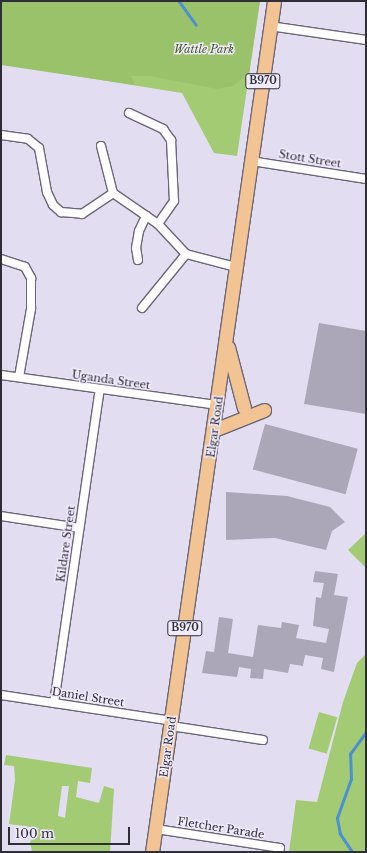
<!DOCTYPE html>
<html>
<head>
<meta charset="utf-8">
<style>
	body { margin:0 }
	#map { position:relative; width:367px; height:853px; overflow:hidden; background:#e2ddf0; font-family:"Libre Baskerville",serif }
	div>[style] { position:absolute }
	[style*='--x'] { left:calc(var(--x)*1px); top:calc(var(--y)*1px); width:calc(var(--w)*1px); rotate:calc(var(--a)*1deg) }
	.green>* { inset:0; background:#a3cb74; transform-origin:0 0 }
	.forest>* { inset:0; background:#9ac26a }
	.stream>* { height:2.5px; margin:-1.25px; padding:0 1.25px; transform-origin:1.25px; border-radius:1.25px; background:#4c90d4 }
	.building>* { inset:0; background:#aba6b8; transform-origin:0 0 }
	.roads { filter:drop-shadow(1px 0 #6b6677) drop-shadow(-1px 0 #6b6677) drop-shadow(0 1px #6b6677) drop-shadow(0 -1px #6b6677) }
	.street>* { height:8px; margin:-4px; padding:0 4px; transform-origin:4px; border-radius:4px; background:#fff }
	.primary>* { height:13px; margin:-6.5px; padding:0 6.5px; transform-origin:6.5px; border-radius:6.5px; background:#f3c493 }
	span { translate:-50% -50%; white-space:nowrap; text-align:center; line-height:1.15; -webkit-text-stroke:3px #efeafd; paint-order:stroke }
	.shield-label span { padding:1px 3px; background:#efeafd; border:1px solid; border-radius:3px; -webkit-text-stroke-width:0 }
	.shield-label { font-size:10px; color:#2f2d35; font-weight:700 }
	.park-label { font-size:11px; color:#3d5719; font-style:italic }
	.street-label { font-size:11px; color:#2f2d35 }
	.frame { position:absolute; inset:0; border:2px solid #2f2d35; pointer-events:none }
	.scale { position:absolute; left:8px; top:827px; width:122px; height:18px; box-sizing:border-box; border:2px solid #2f2d35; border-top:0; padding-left:5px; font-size:12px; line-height:14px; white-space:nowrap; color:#2f2d35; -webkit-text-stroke:3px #efeafd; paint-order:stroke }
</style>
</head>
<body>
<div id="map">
	<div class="green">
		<div style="clip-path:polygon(1px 1px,260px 1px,237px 156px,214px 153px,182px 93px,1px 64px)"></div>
		<div style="clip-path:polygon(366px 533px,366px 568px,348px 550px)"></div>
		<div style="clip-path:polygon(366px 654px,366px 852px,289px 852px,296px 800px,317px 802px,343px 702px,357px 663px)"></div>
		<div style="left:319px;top:712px;width:19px;height:38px;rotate:16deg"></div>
		<div style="clip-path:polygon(evenodd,6px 755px,92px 768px,90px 783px,78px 781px,76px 797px,99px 803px,104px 786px,114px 789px,110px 852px,32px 852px,30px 842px,39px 828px,9px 824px,15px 780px,14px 766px,4px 765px,6px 755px,62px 786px,69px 786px,65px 818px,58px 816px,62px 786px)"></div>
	</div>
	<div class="forest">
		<div style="clip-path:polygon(1px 1px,260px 1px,249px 73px,233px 86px,217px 89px,150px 76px,131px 76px,135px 85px,1px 65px)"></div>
	</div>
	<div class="stream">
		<div style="--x:179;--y:1;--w:29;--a:54"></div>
		<div style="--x:352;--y:852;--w:22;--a:-124"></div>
		<div style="--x:340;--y:834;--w:16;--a:-101"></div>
		<div style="--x:337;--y:818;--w:41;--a:-70.3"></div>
		<div style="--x:351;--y:779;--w:25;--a:-92"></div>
		<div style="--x:350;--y:754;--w:27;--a:-54"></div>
	</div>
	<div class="building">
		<div style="clip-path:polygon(319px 323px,366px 331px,366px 414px,304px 404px)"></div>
		<div style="left:265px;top:424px;width:96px;height:47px;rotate:15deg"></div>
		<div style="clip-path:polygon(226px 492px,287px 496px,330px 507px,345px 522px,332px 531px,326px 550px,275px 538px,226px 540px)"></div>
		<div style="clip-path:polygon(315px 571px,338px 574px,334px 595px,348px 597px,334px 672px,321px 669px,323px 658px,305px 655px,303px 666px,290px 664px,288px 673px,264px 669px,263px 679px,250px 678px,251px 669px,239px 667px,237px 677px,202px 673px,206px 651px,214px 652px,219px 617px,233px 619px,228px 653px,253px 657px,258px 625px,281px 628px,282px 622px,299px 625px,296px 638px,326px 643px,329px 629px,313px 626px,316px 597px,321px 598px,324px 583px,313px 582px)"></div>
	</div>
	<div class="roads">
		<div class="street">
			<div style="--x:270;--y:26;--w:97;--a:8.3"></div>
			<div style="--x:129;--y:113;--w:38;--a:25"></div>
			<div style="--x:163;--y:129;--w:14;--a:54"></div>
			<div style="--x:171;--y:140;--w:61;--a:87.2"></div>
			<div style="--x:174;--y:201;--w:28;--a:125"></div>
			<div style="--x:1;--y:135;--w:27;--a:8"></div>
			<div style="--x:28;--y:139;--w:14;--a:39"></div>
			<div style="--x:39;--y:148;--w:45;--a:79.7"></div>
			<div style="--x:47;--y:192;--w:14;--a:65"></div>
			<div style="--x:53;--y:205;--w:11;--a:41"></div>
			<div style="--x:61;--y:212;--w:21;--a:5"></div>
			<div style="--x:82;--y:214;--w:37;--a:-34"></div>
			<div style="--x:113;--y:193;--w:55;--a:34.6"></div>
			<div style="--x:158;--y:224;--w:41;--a:47"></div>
			<div style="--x:186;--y:254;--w:52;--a:14.6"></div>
			<div style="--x:101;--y:146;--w:49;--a:75.7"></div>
			<div style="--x:251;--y:161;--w:116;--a:8.9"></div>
			<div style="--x:1;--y:259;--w:25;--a:18"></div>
			<div style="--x:25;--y:267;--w:13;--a:61"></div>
			<div style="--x:31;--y:278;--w:31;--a:90"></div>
			<div style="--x:31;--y:309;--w:69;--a:100"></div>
			<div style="--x:138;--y:260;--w:12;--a:-99"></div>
			<div style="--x:136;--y:248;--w:17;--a:-80"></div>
			<div style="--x:139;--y:231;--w:17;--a:-65"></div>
			<div style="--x:142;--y:308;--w:70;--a:-50.8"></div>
			<div style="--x:1;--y:375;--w:219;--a:7.9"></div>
			<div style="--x:1;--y:516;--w:79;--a:8.7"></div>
			<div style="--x:1;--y:695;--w:173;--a:8.6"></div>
			<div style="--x:54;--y:703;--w:317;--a:-81.7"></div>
			<div style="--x:171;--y:726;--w:93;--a:8.7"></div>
			<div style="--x:156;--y:829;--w:125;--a:8.7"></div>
			<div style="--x:280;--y:848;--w:4;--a:104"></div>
		</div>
		<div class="primary">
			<div style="--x:228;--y:347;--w:63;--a:75.3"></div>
			<div style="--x:214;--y:430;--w:54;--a:-21.8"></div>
			<div style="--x:152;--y:852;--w:860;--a:-81.84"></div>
		</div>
	</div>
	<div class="shield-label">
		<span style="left:263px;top:81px">B970</span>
		<span style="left:185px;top:628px">B970</span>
	</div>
	<div class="park-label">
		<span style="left:204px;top:49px">Wattle Park</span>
	</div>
	<div class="street-label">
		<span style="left:310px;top:159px;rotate:9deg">Stott Street</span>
		<span style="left:111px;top:380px;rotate:8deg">Uganda Street</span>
		<span style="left:215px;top:427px;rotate:-82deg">Elgar Road</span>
		<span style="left:66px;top:544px;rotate:-82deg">Kildare Street</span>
		<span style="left:88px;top:697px;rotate:9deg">Daniel Street</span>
		<span style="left:168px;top:747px;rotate:-82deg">Elgar Road</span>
		<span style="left:221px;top:828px;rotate:9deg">Fletcher Parade</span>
	</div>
	<div class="frame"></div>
	<div class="scale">100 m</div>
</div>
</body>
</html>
